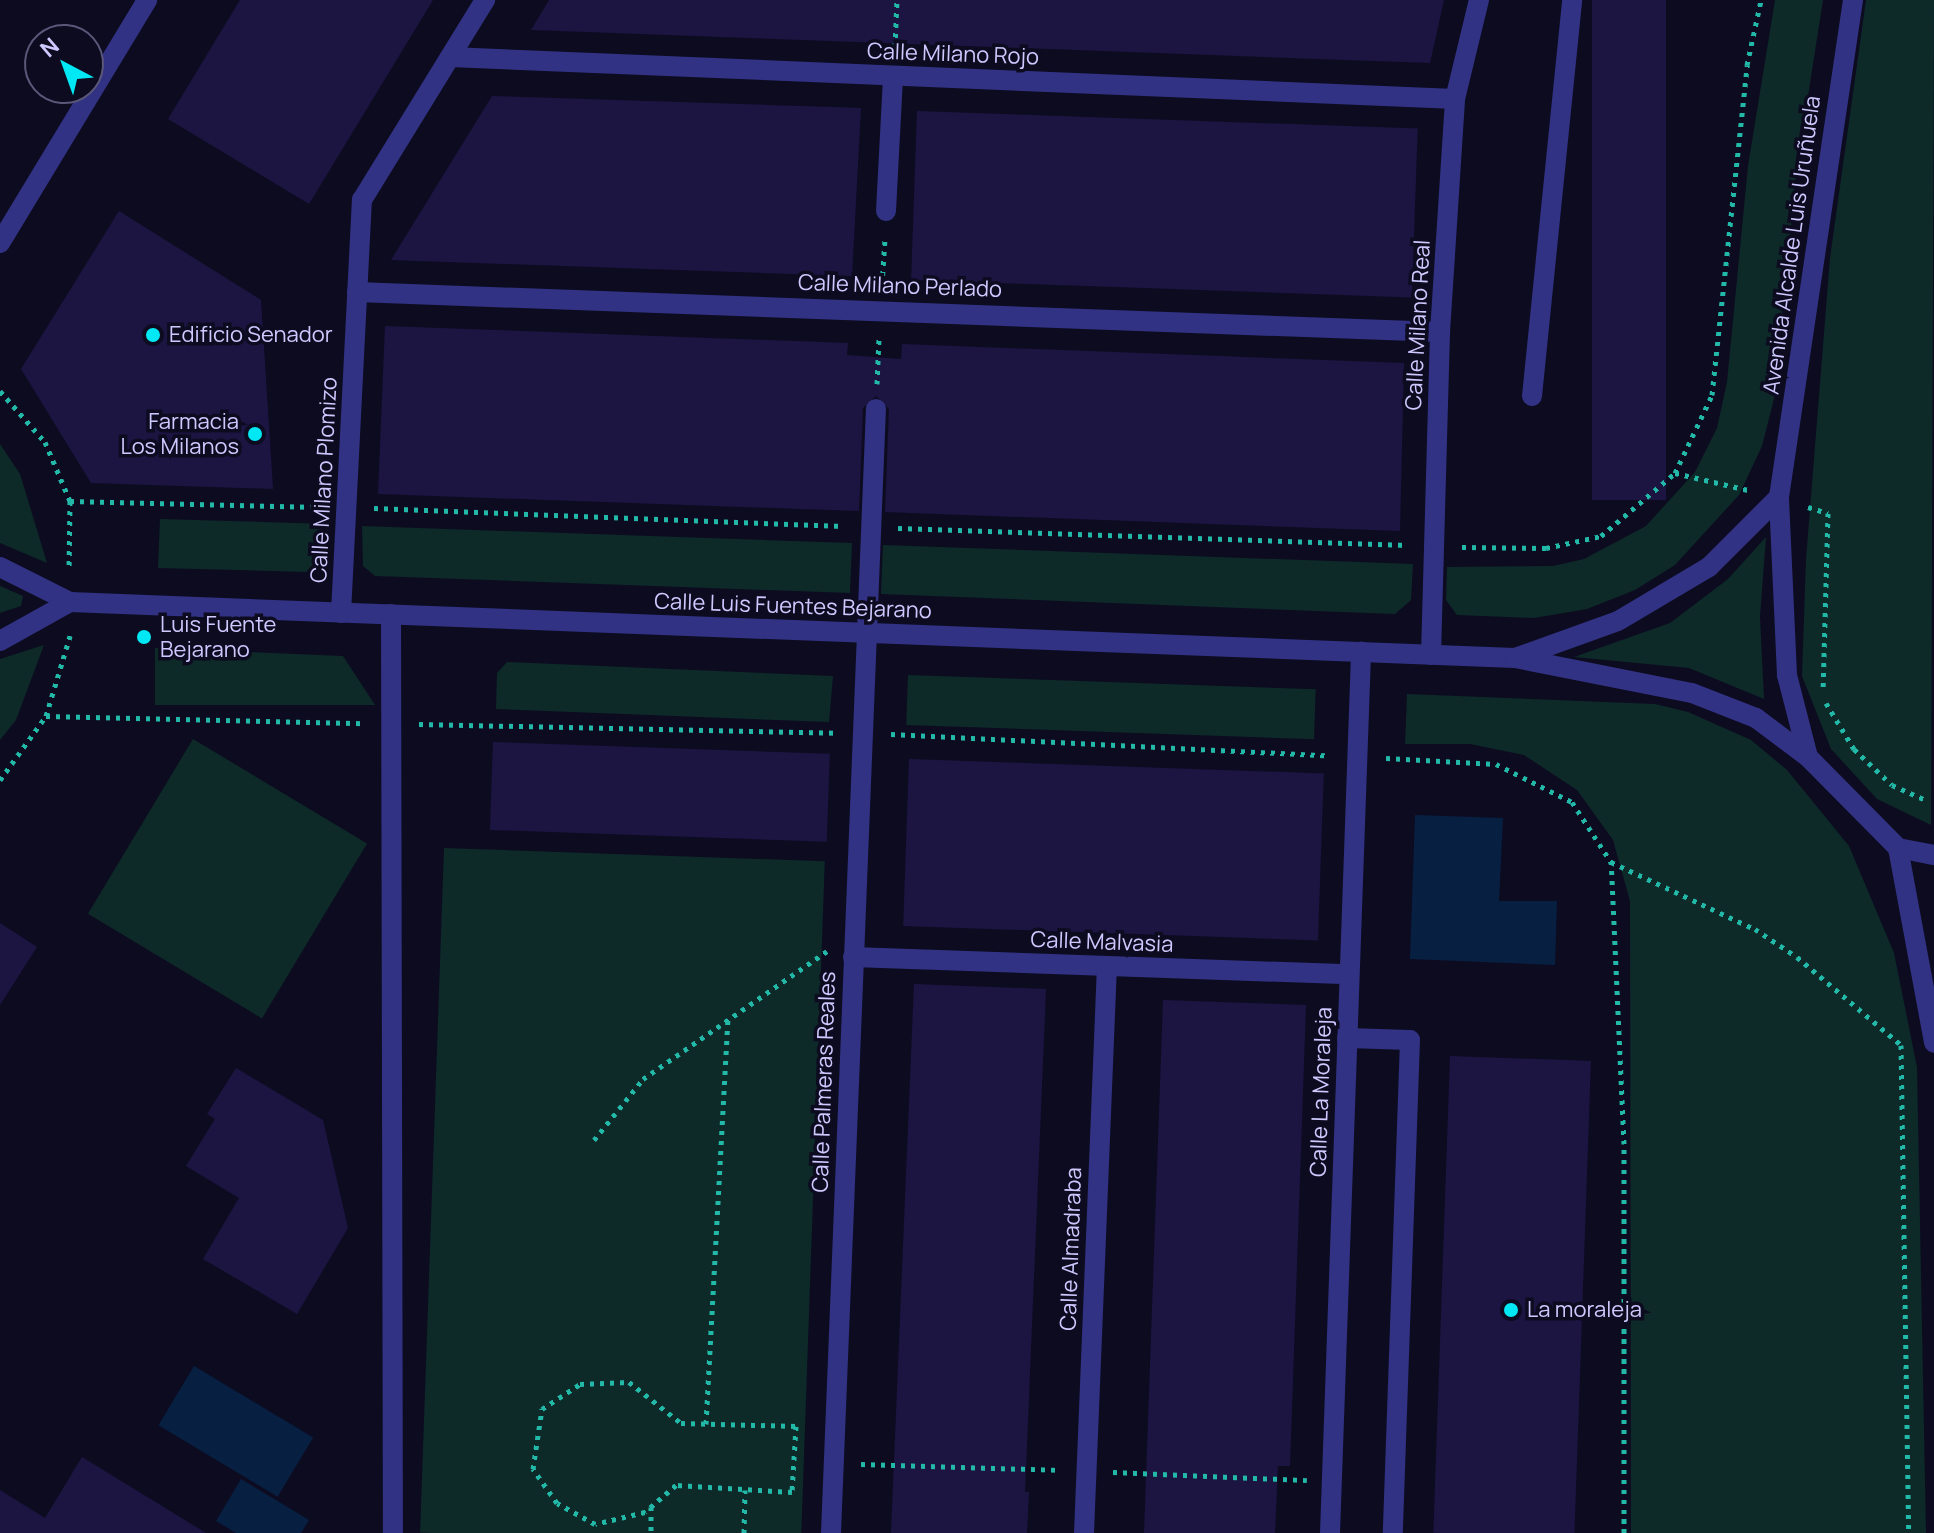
<!DOCTYPE html>
<html>
<head>
<meta charset="utf-8">
<style>
	body { margin:0 }
	#map { position:relative; width:1934px; height:1533px; overflow:hidden; background:#0d0b20; font-family:Manrope,sans-serif }
	div>[style] { position:absolute }
	[style*='--x'] { left:calc(var(--x)*1px); top:calc(var(--y)*1px); width:calc(var(--w)*1px); rotate:calc(var(--a)*1deg) }
	.green>* { inset:0; background:#0d2a28; transform-origin:0 0 }
	.water>* { inset:0; background:#072042; transform-origin:0 0 }
	.building>* { inset:0; background:#1c1542; transform-origin:0 0 }
	.path>* { height:5px; margin-top:-2.5px; transform-origin:0; background:repeating-linear-gradient(90deg,#23b9a9 0 4px,transparent 0 10px) }
	.minor>* { height:20px; margin:-10px; padding:0 10px; transform-origin:10px; border-radius:10px; background:#313283 }
	.dots>* { width:22px; height:22px; translate:-50% -50%; box-sizing:border-box; border:4px solid #0d0b20; border-radius:50% }
	span { translate:-50% -50%; white-space:nowrap; text-align:center; line-height:1.15; -webkit-text-stroke:7px #0d0b20; paint-order:stroke }
	.street-label { font-size:22px; color:#cdc9ff }
	.poi-label { font-size:22px; color:#cdc9ff }
	.left { translate:0 -50%; text-align:left }
	.right { translate:-100% -50%; text-align:right }
	.north { position:absolute; left:24px; top:24px; width:80px; height:80px; box-sizing:border-box; background:#0d0b20; border:2px solid #5a5779; border-radius:50%; rotate:319deg; font-size:22px; font-weight:700; line-height:32px; text-align:center; color:#cdc9ff }
	.north::after { content:''; display:block; margin:auto; width:28px; height:36px; background:#00e8f4; clip-path:polygon(50% 0,100% 100%,50% 72%,0 100%) }
</style>
</head>
<body>
<div id="map">
	<div class="green">
		<div style="clip-path:polygon(1775px 0,1823px 0,1796px 173px,1776px 391px,1762px 446px,1739px 495px,1675px 565px,1635px 590px,1587px 609px,1534px 618px,1457px 615px,1446px 600px,1447px 567px,1553px 566px,1584px 559px,1646px 526px,1695px 472px,1717px 428px,1727px 382px,1748px 166px)"></div>
		<div style="clip-path:polygon(1866px 0,1934px 0,1931px 825px,1877px 799px,1831px 749px,1802px 676px,1806px 559px,1830px 258px)"></div>
		<div style="clip-path:polygon(0 444px,20px 474px,47px 563px,0 543px)"></div>
		<div style="clip-path:polygon(160px 519px,329px 524px,326px 559px,321px 570px,308px 572px,158px 568px)"></div>
		<div style="clip-path:polygon(362px 526px,852px 543px,850px 593px,375px 576px,363px 566px)"></div>
		<div style="clip-path:polygon(1766px 537px,1760px 617px,1764px 699px,1689px 668px,1574px 657px,1670px 623px,1728px 579px)"></div>
		<div style="clip-path:polygon(883px 545px,1413px 564px,1411px 600px,1395px 614px,881px 594px)"></div>
		<div style="clip-path:polygon(0 586px,23px 596px,21px 606px,0 613px)"></div>
		<div style="clip-path:polygon(44px 645px,16px 720px,0 740px,0 659px)"></div>
		<div style="clip-path:polygon(155px 648px,343px 656px,375px 705px,155px 705px)"></div>
		<div style="clip-path:polygon(507px 662px,833px 676px,829px 722px,496px 709px,497px 673px)"></div>
		<div style="left:908px;top:675px;width:408px;height:50px;rotate:2deg"></div>
		<div style="clip-path:polygon(1407px 694px,1655px 704px,1688px 712px,1751px 740px,1787px 770px,1849px 846px,1894px 953px,1917px 1067px,1926px 1533px,1631px 1533px,1630px 901px,1613px 840px,1577px 790px,1524px 755px,1470px 744px,1405px 744px)"></div>
		<div style="left:193px;top:739px;width:203px;height:204px;rotate:31deg"></div>
		<div style="left:444px;top:848px;width:381px;height:685px;rotate:2deg"></div>
	</div>
	<div class="water">
		<div style="clip-path:polygon(1415px 815px,1503px 818px,1499px 901px,1557px 901px,1555px 965px,1410px 959px)"></div>
		<div style="left:194px;top:1366px;width:139px;height:69px;rotate:31deg"></div>
		<div style="clip-path:polygon(241px 1479px,309px 1520px,301px 1533px,236px 1533px,216px 1521px)"></div>
	</div>
	<div class="building">
		<div style="clip-path:polygon(240px 0,433px 0,309px 204px,168px 119px)"></div>
		<div style="clip-path:polygon(549px 0,1444px 0,1430px 63px,531px 30px)"></div>
		<div style="left:1592px;top:0;width:74px;height:500px"></div>
		<div style="clip-path:polygon(492px 96px,861px 108px,852px 276px,391px 260px)"></div>
		<div style="left:917px;top:111px;width:501px;height:169px;rotate:2deg"></div>
		<div style="clip-path:polygon(119px 211px,261px 300px,273px 489px,91px 483px,21px 369px)"></div>
		<div style="clip-path:polygon(385px 326px,848px 343px,847px 355px,901px 359px,902px 344px,1404px 363px,1400px 531px,885px 512px,889px 409px,876px 396px,863px 408px,859px 511px,378px 494px)"></div>
		<div style="left:493px;top:742px;width:337px;height:88px;rotate:2deg"></div>
		<div style="left:909px;top:759px;width:415px;height:167px;rotate:2deg"></div>
		<div style="clip-path:polygon(0 923px,37px 947px,0 1005px)"></div>
		<div style="clip-path:polygon(914px 984px,1046px 989px,1025px 1492px,1029px 1492px,1027px 1533px,891px 1533px)"></div>
		<div style="clip-path:polygon(1163px 1000px,1306px 1005px,1290px 1466px,1278px 1466px,1275px 1533px,1144px 1533px)"></div>
		<div style="left:1450px;top:1056px;width:141px;height:477px;rotate:2deg"></div>
		<div style="clip-path:polygon(236px 1068px,323px 1120px,348px 1228px,297px 1314px,203px 1259px,239px 1198px,186px 1166px,215px 1119px,207px 1114px)"></div>
		<div style="clip-path:polygon(82px 1457px,206px 1533px,0 1533px,0 1490px,45px 1518px)"></div>
	</div>
	<div class="path">
		<div style="--x:895;--y:47;--w:47;--a:-87.6"></div>
		<div style="--x:882;--y:285;--w:46;--a:-86.3"></div>
		<div style="--x:877;--y:384;--w:46;--a:-87.5"></div>
		<div style="--x:0;--y:391;--w:68;--a:48.6"></div>
		<div style="--x:45;--y:442;--w:64;--a:67"></div>
		<div style="--x:70;--y:501;--w:69;--a:90.8"></div>
		<div style="--x:1675;--y:473;--w:75;--a:13.1"></div>
		<div style="--x:70;--y:501;--w:250;--a:1.4"></div>
		<div style="--x:1808;--y:507;--w:21;--a:17"></div>
		<div style="--x:1828;--y:513;--w:177;--a:91.6"></div>
		<div style="--x:374;--y:508;--w:470;--a:2.2"></div>
		<div style="--x:898;--y:528;--w:510;--a:1.91"></div>
		<div style="--x:1462;--y:547;--w:84;--a:0.7"></div>
		<div style="--x:1546;--y:548;--w:56;--a:-12.3"></div>
		<div style="--x:1601;--y:536;--w:97;--a:-40.4"></div>
		<div style="--x:1675;--y:473;--w:86;--a:-64.6"></div>
		<div style="--x:1712;--y:395;--w:332;--a:-83.9"></div>
		<div style="--x:1747;--y:65;--w:66;--a:-77.8"></div>
		<div style="--x:1826;--y:703;--w:54;--a:58.7"></div>
		<div style="--x:1854;--y:749;--w:52;--a:43.5"></div>
		<div style="--x:1892;--y:785;--w:37;--a:24"></div>
		<div style="--x:46;--y:716;--w:319;--a:1.3"></div>
		<div style="--x:419;--y:724;--w:418;--a:1.2"></div>
		<div style="--x:891;--y:734;--w:438;--a:2.8"></div>
		<div style="--x:1386;--y:758;--w:110;--a:3.1"></div>
		<div style="--x:1496;--y:764;--w:85;--a:26.6"></div>
		<div style="--x:1572;--y:802;--w:72;--a:57"></div>
		<div style="--x:0;--y:780;--w:79;--a:-54.3"></div>
		<div style="--x:46;--y:716;--w:84;--a:-73.3"></div>
		<div style="--x:594;--y:1140;--w:78;--a:-51.2"></div>
		<div style="--x:643;--y:1079;--w:224;--a:-34.8"></div>
		<div style="--x:629;--y:1382;--w:66;--a:38.3"></div>
		<div style="--x:681;--y:1423;--w:115;--a:1.5"></div>
		<div style="--x:796;--y:1426;--w:66;--a:93.5"></div>
		<div style="--x:792;--y:1492;--w:116;--a:-176.5"></div>
		<div style="--x:676;--y:1485;--w:41;--a:138.9"></div>
		<div style="--x:645;--y:1512;--w:51;--a:166.5"></div>
		<div style="--x:595;--y:1524;--w:43;--a:-151.1"></div>
		<div style="--x:557;--y:1503;--w:42;--a:-125.2"></div>
		<div style="--x:533;--y:1469;--w:61;--a:-81.5"></div>
		<div style="--x:542;--y:1409;--w:45;--a:-33.3"></div>
		<div style="--x:580;--y:1384;--w:49;--a:-2.3"></div>
		<div style="--x:706;--y:1424;--w:407;--a:-86.9"></div>
		<div style="--x:861;--y:1464;--w:198;--a:1.7"></div>
		<div style="--x:1113;--y:1472;--w:194;--a:2.4"></div>
		<div style="--x:651;--y:1507;--w:26;--a:90"></div>
		<div style="--x:744;--y:1533;--w:43;--a:-88.7"></div>
		<div style="--x:1624;--y:1533;--w:389;--a:-90"></div>
		<div style="--x:1624;--y:1144;--w:282;--a:-92.6"></div>
		<div style="--x:1611;--y:862;--w:159;--a:25"></div>
		<div style="--x:1755;--y:929;--w:50;--a:33.7"></div>
		<div style="--x:1797;--y:957;--w:136;--a:40.2"></div>
		<div style="--x:1901;--y:1045;--w:488;--a:89.1"></div>
	</div>
	<div class="minor">
		<div style="--x:450;--y:57;--w:1006;--a:2.39"></div>
		<div style="--x:886;--y:211;--w:135;--a:-87"></div>
		<div style="--x:0;--y:243;--w:284;--a:-58.8"></div>
		<div style="--x:357;--y:292;--w:1084;--a:2.12"></div>
		<div style="--x:1532;--y:396;--w:398;--a:-84.2"></div>
		<div style="--x:0;--y:567;--w:78;--a:26.6"></div>
		<div style="--x:70;--y:602;--w:1446;--a:2.22"></div>
		<div style="--x:1515;--y:658;--w:180;--a:11.2"></div>
		<div style="--x:1692;--y:693;--w:69;--a:21.3"></div>
		<div style="--x:1756;--y:718;--w:65;--a:36.9"></div>
		<div style="--x:1808;--y:757;--w:128;--a:45.3"></div>
		<div style="--x:1898;--y:848;--w:37;--a:11"></div>
		<div style="--x:341;--y:613;--w:414;--a:-87.1"></div>
		<div style="--x:362;--y:200;--w:235;--a:-58.4"></div>
		<div style="--x:391;--y:614;--w:919;--a:89.88"></div>
		<div style="--x:0;--y:641;--w:80;--a:-29.1"></div>
		<div style="--x:1431;--y:655;--w:323;--a:-88.4"></div>
		<div style="--x:1440;--y:332;--w:233;--a:-86.3"></div>
		<div style="--x:1455;--y:99;--w:102;--a:-76.4"></div>
		<div style="--x:1515;--y:658;--w:109;--a:-19.8"></div>
		<div style="--x:1618;--y:621;--w:106;--a:-30.7"></div>
		<div style="--x:1709;--y:567;--w:99;--a:-45"></div>
		<div style="--x:1808;--y:757;--w:85;--a:-104.4"></div>
		<div style="--x:1787;--y:675;--w:178;--a:-92.6"></div>
		<div style="--x:1779;--y:497;--w:502;--a:-81.53"></div>
		<div style="--x:1898;--y:848;--w:198;--a:79.5"></div>
		<div style="--x:853;--y:957;--w:496;--a:2"></div>
		<div style="--x:1347;--y:1038;--w:63;--a:1.8"></div>
		<div style="--x:1410;--y:1040;--w:493;--a:92"></div>
		<div style="--x:831;--y:1533;--w:1125;--a:-87.71"></div>
		<div style="--x:1084;--y:1533;--w:567;--a:-87.68"></div>
		<div style="--x:1330;--y:1533;--w:882;--a:-87.98"></div>
	</div>
	<div class="dots">
		<div style="left:153px;top:335px;background:#00e8f4"></div>
		<div style="left:255px;top:434px;background:#00e8f4"></div>
		<div style="left:144px;top:637px;background:#00e8f4"></div>
		<div style="left:1511px;top:1310px;background:#00e8f4"></div>
	</div>
	<div class="street-label">
		<span style="left:953px;top:54px;rotate:2deg">Calle Milano Rojo</span>
		<span style="left:1792px;top:245px;rotate:-82deg">Avenida Alcalde Luis Uruñuela</span>
		<span style="left:900px;top:286px;rotate:2deg">Calle Milano Perlado</span>
		<span style="left:1418px;top:325px;rotate:-87deg">Calle Milano Real</span>
		<span style="left:324px;top:480px;rotate:-87deg">Calle Milano Plomizo</span>
		<span style="left:793px;top:606px;rotate:2deg">Calle Luis Fuentes Bejarano</span>
		<span style="left:1102px;top:942px;rotate:2deg">Calle Malvasia</span>
		<span style="left:824px;top:1082px;rotate:-88deg">Calle Palmeras Reales</span>
		<span style="left:1321px;top:1092px;rotate:-88deg">Calle La Moraleja</span>
		<span style="left:1071px;top:1249px;rotate:-88deg">Calle Almadraba</span>
	</div>
	<div class="poi-label">
		<span class="left" style="left:169px;top:335px">Edificio Senador</span>
		<span class="right" style="left:239px;top:434px">Farmacia<br>Los Milanos</span>
		<span class="left" style="left:160px;top:637px">Luis Fuente<br>Bejarano</span>
		<span class="left" style="left:1527px;top:1310px">La moraleja</span>
	</div>
	<div class="north">N</div>
</div>
</body>
</html>
